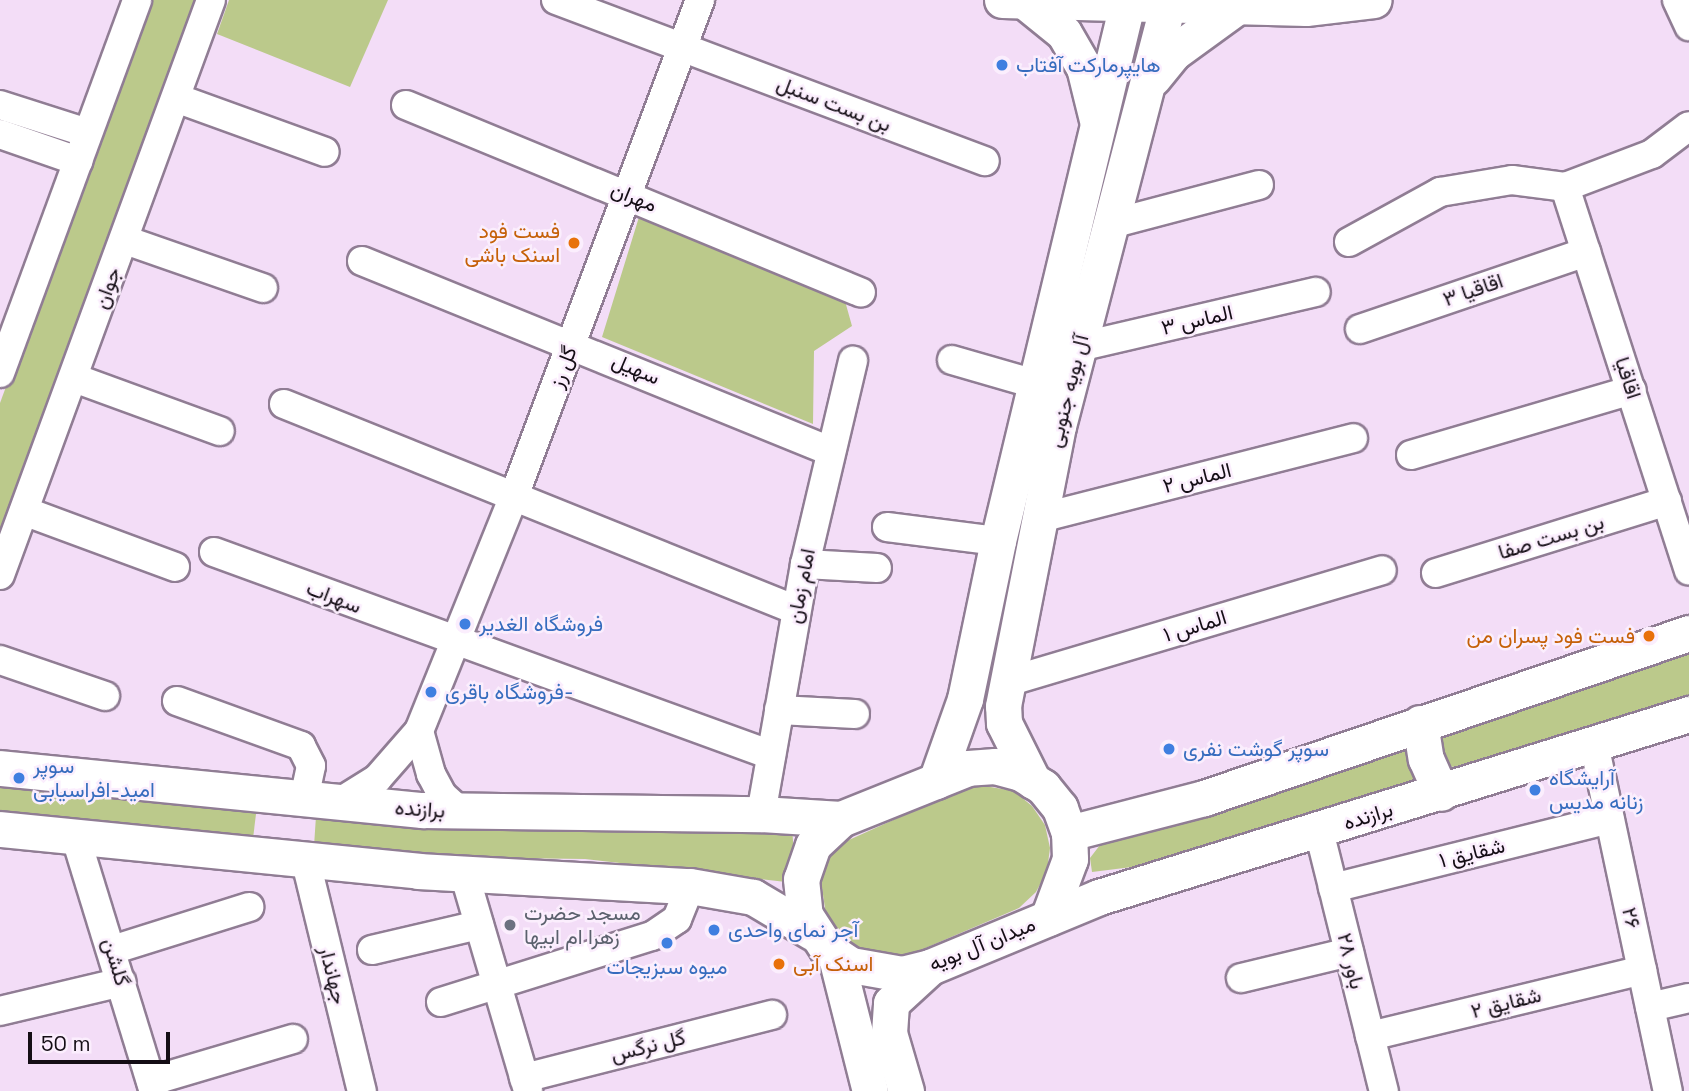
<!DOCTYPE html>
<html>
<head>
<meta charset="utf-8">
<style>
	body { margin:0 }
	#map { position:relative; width:1689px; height:1091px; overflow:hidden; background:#f3ddf7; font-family:"Space Grotesk",Vazirmatn,sans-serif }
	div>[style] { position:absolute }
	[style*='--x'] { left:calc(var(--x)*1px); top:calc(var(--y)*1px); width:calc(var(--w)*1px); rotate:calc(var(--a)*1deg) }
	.green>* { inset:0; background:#bbc98b; transform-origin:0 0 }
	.roads { filter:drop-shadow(2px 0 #907d94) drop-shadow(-2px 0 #907d94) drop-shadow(0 2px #907d94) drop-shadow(0 -2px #907d94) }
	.minor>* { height:28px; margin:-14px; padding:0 14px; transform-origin:14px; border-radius:14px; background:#fff }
	.major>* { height:35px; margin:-17.5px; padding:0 17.5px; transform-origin:17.5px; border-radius:17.5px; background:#fff }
	.dots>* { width:19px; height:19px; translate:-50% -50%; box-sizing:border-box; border:4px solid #fbeefd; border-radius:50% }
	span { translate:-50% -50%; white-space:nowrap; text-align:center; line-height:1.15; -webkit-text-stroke:5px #fbeefd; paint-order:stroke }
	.shop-label { font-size:21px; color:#366cbe }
	.left { translate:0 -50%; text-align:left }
	.street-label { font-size:21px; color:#140d15 }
	.food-label { font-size:21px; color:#c56008 }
	.right { translate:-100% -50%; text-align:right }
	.worship-label { font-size:21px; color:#5b616d }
	.scale { position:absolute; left:28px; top:1032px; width:142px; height:32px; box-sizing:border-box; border:4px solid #140d15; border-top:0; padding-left:9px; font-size:21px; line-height:24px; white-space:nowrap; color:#140d15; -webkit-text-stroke:5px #fbeefd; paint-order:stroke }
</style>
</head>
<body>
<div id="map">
	<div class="green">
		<div style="clip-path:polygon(148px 0,196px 0,0 542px,0 403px)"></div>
		<div style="clip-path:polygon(229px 0,388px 0,350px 87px,217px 34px)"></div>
		<div style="clip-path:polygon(639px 217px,845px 301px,852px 326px,814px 351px,813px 424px,602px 337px)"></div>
		<div style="clip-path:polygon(1689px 648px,1689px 697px,1459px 768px,1444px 765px,1438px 747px,1440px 728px)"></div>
		<div style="clip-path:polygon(1402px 742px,1416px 757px,1420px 771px,1408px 786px,1148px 865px,1092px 872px,1090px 858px,1100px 845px,1150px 833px)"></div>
		<div style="left:0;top:782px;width:258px;height:28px;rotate:7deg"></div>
		<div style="clip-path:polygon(973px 784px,1014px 791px,1032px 806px,1045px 825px,1050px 848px,1047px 871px,1036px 892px,1019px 908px,902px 958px,879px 959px,839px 940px,827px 922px,821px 881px,827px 861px,840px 844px)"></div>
		<div style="clip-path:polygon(316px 816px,792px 827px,794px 855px,786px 882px,585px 859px,432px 857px,314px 846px)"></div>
	</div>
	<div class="roads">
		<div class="minor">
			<div style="--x:556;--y:0;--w:458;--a:20.6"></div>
			<div style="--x:1677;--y:0;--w:29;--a:65"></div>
			<div style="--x:176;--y:98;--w:158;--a:19.9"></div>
			<div style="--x:0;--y:105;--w:92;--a:17.7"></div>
			<div style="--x:406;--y:105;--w:492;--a:22.4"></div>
			<div style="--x:0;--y:134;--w:83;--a:19.1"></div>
			<div style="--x:1565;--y:187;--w:403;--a:72.1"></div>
			<div style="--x:1111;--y:224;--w:153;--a:-14.8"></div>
			<div style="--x:125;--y:240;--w:146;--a:19.2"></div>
			<div style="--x:1349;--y:242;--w:104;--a:-28.8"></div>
			<div style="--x:1440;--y:192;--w:73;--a:-9.5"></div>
			<div style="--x:1512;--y:180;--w:53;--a:7.5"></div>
			<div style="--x:1565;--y:187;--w:93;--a:-20.8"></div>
			<div style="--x:1652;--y:154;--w:46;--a:-37.1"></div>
			<div style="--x:362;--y:261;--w:505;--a:22.1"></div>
			<div style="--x:1360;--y:329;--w:239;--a:-18.8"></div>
			<div style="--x:1079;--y:347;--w:243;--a:-13.1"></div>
			<div style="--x:952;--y:360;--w:86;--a:16.1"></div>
			<div style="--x:0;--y:373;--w:397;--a:-69.8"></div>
			<div style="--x:74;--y:378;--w:155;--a:20"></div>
			<div style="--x:284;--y:404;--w:552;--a:21.92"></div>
			<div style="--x:1411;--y:455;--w:230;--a:-16.4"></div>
			<div style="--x:24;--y:511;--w:161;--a:20.3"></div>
			<div style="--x:1040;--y:518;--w:323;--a:-14.3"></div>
			<div style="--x:887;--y:527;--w:112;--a:7.2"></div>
			<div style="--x:214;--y:552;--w:593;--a:20.02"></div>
			<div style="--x:805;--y:564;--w:72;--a:3.2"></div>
			<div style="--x:1436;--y:573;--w:242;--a:-17.3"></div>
			<div style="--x:0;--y:575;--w:612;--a:-69.85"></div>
			<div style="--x:0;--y:660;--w:111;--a:18.9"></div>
			<div style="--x:1007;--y:682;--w:391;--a:-16.6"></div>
			<div style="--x:177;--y:701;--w:132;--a:19.9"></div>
			<div style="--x:301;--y:746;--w:22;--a:63"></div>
			<div style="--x:311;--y:766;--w:35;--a:102"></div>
			<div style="--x:779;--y:710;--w:76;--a:3"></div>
			<div style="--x:419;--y:731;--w:45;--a:74.4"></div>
			<div style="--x:431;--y:774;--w:24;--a:62"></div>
			<div style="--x:442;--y:795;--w:25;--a:42"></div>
			<div style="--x:1594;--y:744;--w:355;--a:78"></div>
			<div style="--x:340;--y:802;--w:44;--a:-31.9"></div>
			<div style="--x:377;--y:779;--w:64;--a:-48.8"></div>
			<div style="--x:419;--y:731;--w:253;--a:-68"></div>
			<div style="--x:514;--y:496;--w:530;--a:-69.44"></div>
			<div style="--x:761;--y:814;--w:254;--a:-80"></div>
			<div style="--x:805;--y:564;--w:209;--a:-76.7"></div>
			<div style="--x:1319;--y:831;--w:268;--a:76"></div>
			<div style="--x:75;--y:835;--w:268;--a:72.9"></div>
			<div style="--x:305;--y:858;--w:240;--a:76.3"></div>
			<div style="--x:464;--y:873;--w:227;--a:73.6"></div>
			<div style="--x:1333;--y:888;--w:285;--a:-14"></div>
			<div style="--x:112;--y:950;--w:144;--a:-17.4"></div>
			<div style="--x:372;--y:950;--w:110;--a:-13.2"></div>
			<div style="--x:1241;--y:978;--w:111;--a:-13.5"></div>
			<div style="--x:441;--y:1002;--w:221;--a:-17.4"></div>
			<div style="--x:652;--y:936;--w:30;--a:-34"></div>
			<div style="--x:677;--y:919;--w:35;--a:-68"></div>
			<div style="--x:1650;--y:1007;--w:40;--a:-13"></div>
			<div style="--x:0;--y:1011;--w:125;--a:-13.4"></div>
			<div style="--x:1370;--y:1036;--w:280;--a:-13.6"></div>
			<div style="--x:524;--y:1078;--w:256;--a:-14.3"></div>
			<div style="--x:151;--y:1081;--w:148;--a:-16.5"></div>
		</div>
		<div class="major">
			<div style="--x:1002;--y:0;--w:304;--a:1.5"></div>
			<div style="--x:1306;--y:8;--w:68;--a:-6.7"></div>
			<div style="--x:1028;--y:4;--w:46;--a:38.9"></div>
			<div style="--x:1064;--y:33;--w:39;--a:60"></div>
			<div style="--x:1084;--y:67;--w:55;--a:76.2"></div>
			<div style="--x:1153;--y:78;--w:32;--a:-51"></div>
			<div style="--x:1173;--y:53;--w:77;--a:-36"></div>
			<div style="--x:1420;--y:723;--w:36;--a:81"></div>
			<div style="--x:1426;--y:759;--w:37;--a:66"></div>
			<div style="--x:0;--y:768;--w:424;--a:5.7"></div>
			<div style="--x:422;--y:810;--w:339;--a:0.7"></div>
			<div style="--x:761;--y:814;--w:80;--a:3.6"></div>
			<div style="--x:936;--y:781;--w:87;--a:-70.5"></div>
			<div style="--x:965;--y:699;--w:161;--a:-78.2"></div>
			<div style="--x:998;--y:541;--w:556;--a:-76.49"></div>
			<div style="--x:1033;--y:781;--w:65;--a:-116.6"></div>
			<div style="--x:1004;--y:723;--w:17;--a:-93"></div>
			<div style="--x:1003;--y:706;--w:285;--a:-78.9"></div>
			<div style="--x:1058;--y:426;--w:440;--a:-75.4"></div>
			<div style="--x:0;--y:829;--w:420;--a:5.7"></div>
			<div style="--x:418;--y:871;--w:272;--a:3.2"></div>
			<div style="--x:690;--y:886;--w:64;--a:9.9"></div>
			<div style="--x:753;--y:897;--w:69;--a:30.7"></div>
			<div style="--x:1069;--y:833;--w:139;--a:-14.5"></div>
			<div style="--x:1204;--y:798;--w:512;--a:-18.79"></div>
			<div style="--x:1048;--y:918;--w:63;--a:-69.6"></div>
			<div style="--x:1070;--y:859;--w:26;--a:-92"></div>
			<div style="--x:1069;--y:833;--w:27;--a:-110"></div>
			<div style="--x:1060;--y:808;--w:27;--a:-129"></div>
			<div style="--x:1043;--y:787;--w:26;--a:-148"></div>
			<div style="--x:1021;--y:773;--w:27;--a:-165"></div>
			<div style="--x:995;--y:766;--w:27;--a:176"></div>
			<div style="--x:968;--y:768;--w:137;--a:158.1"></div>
			<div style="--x:841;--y:819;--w:38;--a:137"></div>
			<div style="--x:813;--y:845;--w:36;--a:109"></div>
			<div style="--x:801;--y:879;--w:36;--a:84"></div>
			<div style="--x:805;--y:915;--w:40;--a:57.1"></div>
			<div style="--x:827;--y:949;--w:29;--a:34"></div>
			<div style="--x:851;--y:965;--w:52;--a:10"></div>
			<div style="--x:902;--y:974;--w:29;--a:-14"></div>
			<div style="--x:930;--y:967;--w:183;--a:-22.5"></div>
			<div style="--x:1099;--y:897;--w:618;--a:-17.23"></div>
			<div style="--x:836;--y:957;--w:138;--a:75.8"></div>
			<div style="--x:906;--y:1091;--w:60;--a:-106.3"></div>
			<div style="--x:889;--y:1033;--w:30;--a:-86"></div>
			<div style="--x:891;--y:1003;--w:53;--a:-42.7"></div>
		</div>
	</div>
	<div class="dots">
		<div style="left:1002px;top:65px;background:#3f7fe0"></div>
		<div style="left:574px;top:243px;background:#e8710a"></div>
		<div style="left:465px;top:624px;background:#3f7fe0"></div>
		<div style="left:1649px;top:636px;background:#e8710a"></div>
		<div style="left:431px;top:692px;background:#3f7fe0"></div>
		<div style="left:1169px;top:749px;background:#3f7fe0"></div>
		<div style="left:19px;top:778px;background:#3f7fe0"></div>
		<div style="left:1535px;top:790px;background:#3f7fe0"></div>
		<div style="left:510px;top:925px;background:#6b7280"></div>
		<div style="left:714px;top:930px;background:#3f7fe0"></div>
		<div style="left:667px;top:943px;background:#3f7fe0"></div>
		<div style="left:779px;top:964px;background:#e8710a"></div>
	</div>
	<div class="shop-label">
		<span class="left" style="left:1016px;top:65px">هایپرمارکت آفتاب</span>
		<span class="left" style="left:479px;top:624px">فروشگاه الغدیر</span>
		<span class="left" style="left:445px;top:692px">فروشگاه باقری-</span>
		<span class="left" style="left:1183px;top:749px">سوپر گوشت نفری</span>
		<span class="left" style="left:33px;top:778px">سوپر<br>امید-افراسیابی</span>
		<span class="left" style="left:1549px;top:790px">آرایشگاه<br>زنانه مدیس</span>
		<span class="left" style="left:728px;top:930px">آجر نمای واحدی</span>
		<span style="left:667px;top:967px">میوه سبزیجات</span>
	</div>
	<div class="street-label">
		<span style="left:834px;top:104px;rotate:21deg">بن بست سنبل</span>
		<span style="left:634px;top:197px;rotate:22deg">مهران</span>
		<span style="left:107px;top:288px;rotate:-70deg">جوان</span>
		<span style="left:1473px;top:290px;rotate:-19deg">اقاقیا ۳</span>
		<span style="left:1197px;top:320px;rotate:-13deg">الماس ۳</span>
		<span style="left:563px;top:367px;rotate:-69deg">گل رز</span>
		<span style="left:636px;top:369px;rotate:23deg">سهیل</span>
		<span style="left:1628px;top:378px;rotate:72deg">اقاقیا</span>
		<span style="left:1068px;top:391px;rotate:-76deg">آل بویه جنوبی</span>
		<span style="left:1197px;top:478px;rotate:-14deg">الماس ۲</span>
		<span style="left:1551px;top:537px;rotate:-17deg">بن بست صفا</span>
		<span style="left:801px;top:586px;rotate:-79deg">امام زمان</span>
		<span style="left:334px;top:597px;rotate:21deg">سهراب</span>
		<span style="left:1195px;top:626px;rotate:-17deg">الماس ۱</span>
		<span style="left:420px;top:809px;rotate:4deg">برازنده</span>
		<span style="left:1368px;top:816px;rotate:-17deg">برازنده</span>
		<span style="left:1472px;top:853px;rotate:-14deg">شقایق ۱</span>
		<span style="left:1631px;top:918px;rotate:78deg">۲۶</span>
		<span style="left:982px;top:944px;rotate:-22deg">میدان آل بویه</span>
		<span style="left:1351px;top:961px;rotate:76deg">باور ۲۸</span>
		<span style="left:116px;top:962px;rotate:73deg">گلشن</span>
		<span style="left:333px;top:975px;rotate:76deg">جهاندار</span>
		<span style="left:1506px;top:1003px;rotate:-14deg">شقایق ۲</span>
		<span style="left:648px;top:1046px;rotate:-14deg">گل نرگس</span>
	</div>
	<div class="food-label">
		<span class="right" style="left:560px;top:243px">فست فود<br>اسنک باشی</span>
		<span class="right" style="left:1635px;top:636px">فست فود پسران من</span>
		<span class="left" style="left:793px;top:964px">اسنک آبی</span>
	</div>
	<div class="worship-label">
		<span class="left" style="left:524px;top:925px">مسجد حضرت<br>زهرا ام ابیها</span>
	</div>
	<div class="scale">50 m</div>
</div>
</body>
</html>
